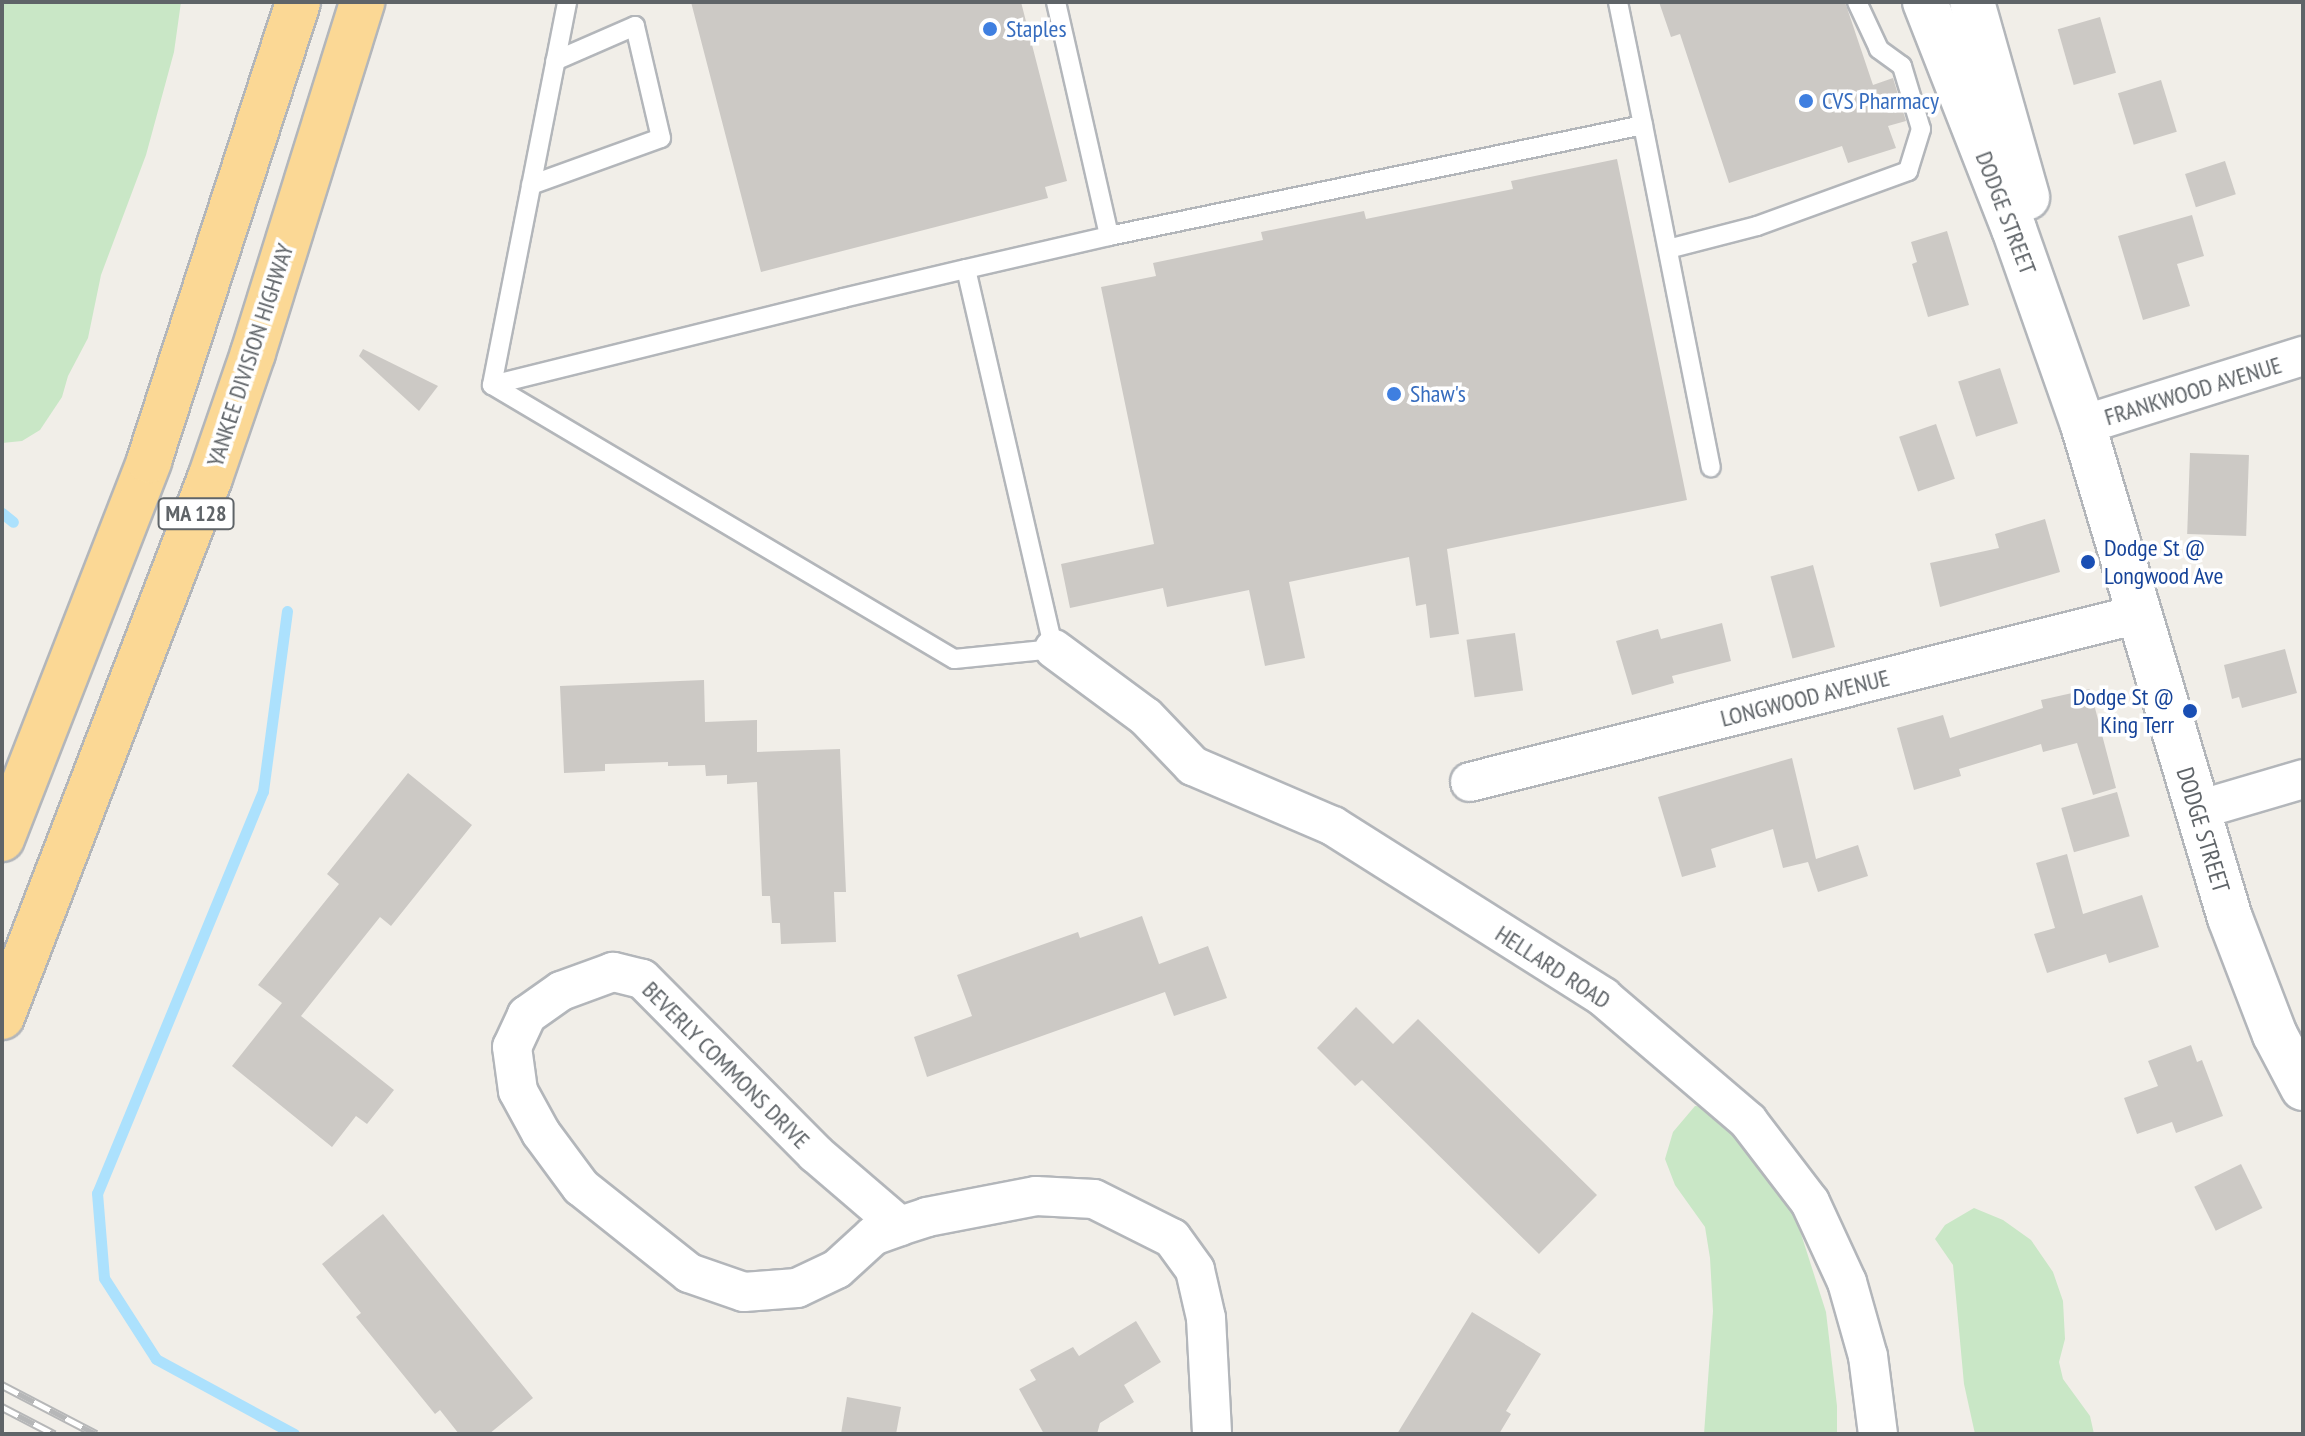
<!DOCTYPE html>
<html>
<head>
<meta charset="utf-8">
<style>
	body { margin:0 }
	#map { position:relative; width:2305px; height:1436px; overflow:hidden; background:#f1eee8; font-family:"PT Sans Narrow",sans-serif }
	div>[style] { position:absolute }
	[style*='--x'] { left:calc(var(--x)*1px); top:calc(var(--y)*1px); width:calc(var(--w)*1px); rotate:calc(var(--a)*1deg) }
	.green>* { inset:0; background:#c9e7c6 }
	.stream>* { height:11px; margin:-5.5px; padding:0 5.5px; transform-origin:5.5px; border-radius:5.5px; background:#ace1fd }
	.building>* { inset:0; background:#ccc9c5; transform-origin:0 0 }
	.roads { filter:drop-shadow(2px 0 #b3b6ba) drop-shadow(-2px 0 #b3b6ba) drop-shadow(0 2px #b3b6ba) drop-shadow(0 -2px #b3b6ba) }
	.lane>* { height:18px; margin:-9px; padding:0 9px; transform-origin:9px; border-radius:9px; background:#fff }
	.street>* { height:38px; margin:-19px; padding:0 19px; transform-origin:19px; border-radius:19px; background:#fff }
	.secondary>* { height:44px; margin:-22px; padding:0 22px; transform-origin:22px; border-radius:22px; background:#fff }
	.highway>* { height:44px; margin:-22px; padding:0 22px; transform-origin:22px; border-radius:22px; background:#fbd895 }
	.rail>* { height:9px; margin-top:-4.5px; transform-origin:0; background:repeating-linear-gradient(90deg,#fff 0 18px,#b6b7b8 0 36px); box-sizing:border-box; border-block:2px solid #b6b7b8 }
	.dots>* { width:22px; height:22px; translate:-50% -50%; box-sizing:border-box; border:4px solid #fff; border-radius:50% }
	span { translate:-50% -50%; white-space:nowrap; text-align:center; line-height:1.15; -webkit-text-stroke:7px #fff; paint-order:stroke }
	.shield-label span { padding:2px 6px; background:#fff; border:2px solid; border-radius:6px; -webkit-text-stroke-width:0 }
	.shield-label { font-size:22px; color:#5f6468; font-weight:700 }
	.shop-label { font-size:24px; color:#366cbe }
	.left { translate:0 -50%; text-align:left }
	.street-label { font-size:24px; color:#5f6468 }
	.transit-label { font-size:24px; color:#164399 }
	.right { translate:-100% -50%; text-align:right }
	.frame { position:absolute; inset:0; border:4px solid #5f6468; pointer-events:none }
</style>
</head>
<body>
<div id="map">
	<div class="green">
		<div style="clip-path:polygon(2px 2px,181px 2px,174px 52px,146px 155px,101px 275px,88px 338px,68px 376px,62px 397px,40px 430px,22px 441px,2px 443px)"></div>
		<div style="clip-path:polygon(1695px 1106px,1716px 1107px,1755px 1146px,1795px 1215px,1826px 1312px,1837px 1406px,1837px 1434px,1704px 1434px,1713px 1311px,1710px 1258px,1705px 1227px,1675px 1185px,1665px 1159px,1673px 1132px)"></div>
		<div style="clip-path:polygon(1974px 1208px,2003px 1220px,2031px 1240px,2053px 1272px,2063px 1301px,2065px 1339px,2059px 1362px,2063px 1379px,2090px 1416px,2094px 1434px,1975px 1434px,1964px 1384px,1953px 1265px,1935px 1239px,1945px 1225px)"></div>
	</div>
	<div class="stream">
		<div style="--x:2;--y:513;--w:14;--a:39"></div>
		<div style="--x:287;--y:611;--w:182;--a:97.6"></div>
		<div style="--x:263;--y:791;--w:435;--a:112.4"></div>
		<div style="--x:97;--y:1193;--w:85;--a:85.3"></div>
		<div style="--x:104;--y:1278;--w:96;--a:57.3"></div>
		<div style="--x:156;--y:1359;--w:157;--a:28.5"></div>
	</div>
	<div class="building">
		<div style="clip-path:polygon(691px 2px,1021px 2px,1067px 181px,1045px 187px,1048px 198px,761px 272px)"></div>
		<div style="clip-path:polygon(1659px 2px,1845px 2px,1873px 85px,1893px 78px,1906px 121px,1888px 126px,1896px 148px,1848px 163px,1842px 146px,1729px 183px,1680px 34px,1671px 37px)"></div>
		<div style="left:2100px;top:17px;width:58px;height:44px;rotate:74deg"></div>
		<div style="left:2161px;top:80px;width:54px;height:45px;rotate:73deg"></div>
		<div style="clip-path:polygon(1617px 159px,1687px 500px,1447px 549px,1459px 634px,1430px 638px,1426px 604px,1416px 606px,1409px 557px,1289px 582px,1305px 658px,1265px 666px,1249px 590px,1167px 607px,1163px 588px,1070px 608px,1061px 564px,1154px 544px,1101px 287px,1156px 276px,1153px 263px,1263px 240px,1261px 232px,1364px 211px,1366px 219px,1513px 189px,1511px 181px)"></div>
		<div style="left:2225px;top:161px;width:35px;height:42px;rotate:72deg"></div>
		<div style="clip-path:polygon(2192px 215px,2204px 256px,2177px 264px,2190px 306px,2143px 320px,2118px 236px)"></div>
		<div style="clip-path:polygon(1947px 231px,1969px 305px,1928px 317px,1912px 264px,1917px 262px,1911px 242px)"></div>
		<div style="clip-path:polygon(363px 349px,438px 386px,419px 411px,359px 356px)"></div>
		<div style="left:2000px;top:368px;width:58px;height:44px;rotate:72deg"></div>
		<div style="left:1936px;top:424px;width:58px;height:39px;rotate:71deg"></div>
		<div style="left:2190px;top:453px;width:59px;height:81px;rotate:2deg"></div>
		<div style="clip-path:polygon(2045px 519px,2060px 572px,1940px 607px,1930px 563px,1999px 548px,1995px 534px)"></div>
		<div style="left:1813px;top:565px;width:85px;height:44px;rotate:75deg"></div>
		<div style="clip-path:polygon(1722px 623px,1731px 661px,1672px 676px,1674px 683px,1632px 695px,1616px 641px,1658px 629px,1661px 639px)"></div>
		<div style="left:1515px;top:633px;width:58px;height:49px;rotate:82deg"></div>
		<div style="clip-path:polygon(2285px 649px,2297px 693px,2242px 708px,2239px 697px,2232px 699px,2224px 665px)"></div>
		<div style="clip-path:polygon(704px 680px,705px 722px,757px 720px,757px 752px,840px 749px,846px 892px,834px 892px,836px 942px,781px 944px,780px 923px,772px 923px,770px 896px,762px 896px,757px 782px,727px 784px,727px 775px,706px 776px,705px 765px,668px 766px,668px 762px,605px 764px,605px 771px,564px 773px,560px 686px)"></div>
		<div style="clip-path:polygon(2090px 689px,2116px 788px,2093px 795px,2077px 743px,2043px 752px,2041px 744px,1959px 769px,1961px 776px,1914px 790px,1897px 728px,1943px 715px,1950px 738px,2043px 708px,2041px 700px)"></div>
		<div style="clip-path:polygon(1792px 758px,1816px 859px,1858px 845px,1868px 876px,1818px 892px,1808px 862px,1783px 868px,1773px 829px,1711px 849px,1716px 867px,1682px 877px,1658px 797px)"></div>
		<div style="clip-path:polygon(408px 773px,472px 825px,391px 926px,380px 917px,301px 1016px,394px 1090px,367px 1124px,356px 1116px,332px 1147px,232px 1066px,282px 1003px,258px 985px,339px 884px,327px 874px)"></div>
		<div style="left:2117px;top:792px;width:46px;height:58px;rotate:74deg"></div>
		<div style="clip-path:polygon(2067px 854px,2083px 914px,2142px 895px,2159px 947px,2109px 963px,2106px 954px,2047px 973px,2034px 934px,2055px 928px,2036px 863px)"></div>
		<div style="clip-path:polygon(1142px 916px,1159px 964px,1208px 946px,1227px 998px,1174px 1016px,1165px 992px,927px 1077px,914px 1037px,972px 1016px,957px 975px,1078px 932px,1080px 938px)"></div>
		<div style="clip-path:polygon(1356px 1007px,1393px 1044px,1418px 1019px,1597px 1195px,1539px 1254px,1362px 1080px,1355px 1086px,1317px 1048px)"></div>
		<div style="clip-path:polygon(2191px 1045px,2197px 1062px,2202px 1060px,2223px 1116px,2176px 1133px,2172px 1122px,2137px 1134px,2124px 1098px,2158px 1086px,2148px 1061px)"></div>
		<div style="left:2241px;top:1164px;width:49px;height:52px;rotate:64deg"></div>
		<div style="clip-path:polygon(383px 1214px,533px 1398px,489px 1434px,459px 1434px,440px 1410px,435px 1414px,356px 1317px,361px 1313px,322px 1264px)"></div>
		<div style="clip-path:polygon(1472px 1312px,1541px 1354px,1506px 1411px,1511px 1414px,1499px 1434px,1397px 1434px)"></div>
		<div style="clip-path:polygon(1136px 1321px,1161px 1362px,1124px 1385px,1134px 1402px,1100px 1423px,1097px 1434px,1044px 1434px,1019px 1389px,1036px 1380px,1030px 1370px,1073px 1347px,1079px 1356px)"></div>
		<div style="clip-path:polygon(847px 1397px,901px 1407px,896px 1434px,841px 1434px)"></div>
	</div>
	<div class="roads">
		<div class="lane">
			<div style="--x:1056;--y:2;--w:240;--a:77.2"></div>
			<div style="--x:1109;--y:236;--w:545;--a:-11.74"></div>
			<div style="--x:1643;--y:125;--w:126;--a:-101.5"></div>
			<div style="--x:1643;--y:125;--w:349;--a:78.8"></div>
			<div style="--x:531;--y:185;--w:138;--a:-19.9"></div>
			<div style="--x:661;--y:138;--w:115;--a:-103.1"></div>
			<div style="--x:635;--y:26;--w:87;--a:156.4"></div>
			<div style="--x:1668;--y:249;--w:92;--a:-14.5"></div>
			<div style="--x:1757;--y:226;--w:161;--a:-20"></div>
			<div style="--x:1908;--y:171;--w:44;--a:-72.8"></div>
			<div style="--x:1921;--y:129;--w:66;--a:-106.8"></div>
			<div style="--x:1902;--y:66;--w:29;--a:-144"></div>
			<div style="--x:1879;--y:49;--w:52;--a:-115.1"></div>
			<div style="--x:966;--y:269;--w:390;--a:77"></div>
			<div style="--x:1054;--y:649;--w:100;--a:174.3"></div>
			<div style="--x:954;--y:659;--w:537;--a:-149.33"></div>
			<div style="--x:492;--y:385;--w:362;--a:-13.9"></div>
			<div style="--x:843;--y:298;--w:126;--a:-13.3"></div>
			<div style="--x:966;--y:269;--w:147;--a:-13"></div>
			<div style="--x:492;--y:385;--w:390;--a:-78.9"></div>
		</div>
		<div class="street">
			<div style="--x:2083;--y:425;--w:231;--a:-17.4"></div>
			<div style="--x:1054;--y:649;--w:114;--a:36.5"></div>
			<div style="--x:1146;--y:717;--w:68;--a:46.2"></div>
			<div style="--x:1193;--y:766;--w:152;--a:23.2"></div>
			<div style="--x:1333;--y:826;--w:320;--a:32.3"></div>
			<div style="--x:1603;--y:997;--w:191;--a:40.5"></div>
			<div style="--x:1748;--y:1121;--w:102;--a:52.6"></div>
			<div style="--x:1810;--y:1202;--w:88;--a:65.2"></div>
			<div style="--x:1847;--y:1282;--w:77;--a:74.2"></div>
			<div style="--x:1868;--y:1356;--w:79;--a:82.7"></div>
			<div style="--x:1470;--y:782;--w:690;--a:-14.1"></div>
			<div style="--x:2198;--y:810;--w:109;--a:-16.4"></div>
			<div style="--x:900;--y:1226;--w:111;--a:-139.4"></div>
			<div style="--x:816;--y:1154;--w:247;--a:-134.8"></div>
			<div style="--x:642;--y:979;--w:30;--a:-166"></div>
			<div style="--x:613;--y:972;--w:55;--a:159.9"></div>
			<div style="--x:561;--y:991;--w:42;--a:144.8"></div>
			<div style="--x:527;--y:1015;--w:35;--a:115"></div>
			<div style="--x:512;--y:1047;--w:44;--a:82.2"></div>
			<div style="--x:518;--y:1091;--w:48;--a:61.3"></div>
			<div style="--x:541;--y:1133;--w:67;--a:53.5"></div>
			<div style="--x:581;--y:1187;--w:138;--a:38.5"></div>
			<div style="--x:689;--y:1273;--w:58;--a:19.1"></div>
			<div style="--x:744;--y:1292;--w:53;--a:-4.3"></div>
			<div style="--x:797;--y:1288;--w:44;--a:-25.4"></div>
			<div style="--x:837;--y:1269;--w:49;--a:-42.5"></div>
			<div style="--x:873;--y:1236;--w:29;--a:-20"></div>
			<div style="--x:900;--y:1226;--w:28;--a:-18"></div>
			<div style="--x:927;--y:1217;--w:111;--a:-10.9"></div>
			<div style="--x:1036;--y:1196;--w:58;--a:3"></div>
			<div style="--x:1094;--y:1199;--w:87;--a:26.6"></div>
			<div style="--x:1172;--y:1238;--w:39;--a:54"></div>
			<div style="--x:1195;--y:1270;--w:49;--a:77.1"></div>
			<div style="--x:1206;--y:1318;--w:116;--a:87"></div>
		</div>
		<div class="secondary">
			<div style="--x:1925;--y:2;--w:244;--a:68.6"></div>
			<div style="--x:2014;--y:229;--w:208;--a:70.6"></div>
			<div style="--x:2083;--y:425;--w:514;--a:73.4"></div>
			<div style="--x:2230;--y:918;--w:125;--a:69"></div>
			<div style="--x:2275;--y:1035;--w:60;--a:62.2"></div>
			<div style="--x:1972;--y:2;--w:203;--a:74.2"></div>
		</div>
		<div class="highway">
			<div style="--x:2;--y:839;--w:406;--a:-68.7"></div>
			<div style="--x:149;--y:461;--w:483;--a:-72"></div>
			<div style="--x:2;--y:1017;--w:578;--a:-68.9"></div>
			<div style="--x:210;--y:478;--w:132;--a:-71"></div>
			<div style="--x:253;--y:353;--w:368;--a:-72.7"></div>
		</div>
	</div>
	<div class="rail">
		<div style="--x:2;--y:1385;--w:106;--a:27.5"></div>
		<div style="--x:2;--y:1407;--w:59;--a:27.4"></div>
	</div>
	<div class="dots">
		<div style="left:990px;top:29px;background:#3f7fe0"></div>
		<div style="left:1806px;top:101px;background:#3f7fe0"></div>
		<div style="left:1394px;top:394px;background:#3f7fe0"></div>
		<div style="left:2088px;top:562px;background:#1a4fb4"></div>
		<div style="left:2190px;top:711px;background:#1a4fb4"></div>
	</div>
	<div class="shield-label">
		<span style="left:196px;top:514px">MA 128</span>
	</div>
	<div class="shop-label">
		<span class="left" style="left:1006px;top:29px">Staples</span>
		<span class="left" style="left:1822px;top:101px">CVS Pharmacy</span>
		<span class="left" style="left:1410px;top:394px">Shaw's</span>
	</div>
	<div class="street-label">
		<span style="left:2006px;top:213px;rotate:69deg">DODGE STREET</span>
		<span style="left:250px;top:355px;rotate:-72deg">YANKEE DIVISION HIGHWAY</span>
		<span style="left:2193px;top:391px;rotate:-17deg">FRANKWOOD AVENUE</span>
		<span style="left:1805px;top:698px;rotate:-14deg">LONGWOOD AVENUE</span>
		<span style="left:2203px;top:830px;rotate:73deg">DODGE STREET</span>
		<span style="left:1553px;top:967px;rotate:33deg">HELLARD ROAD</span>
		<span style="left:726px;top:1065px;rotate:45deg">BEVERLY COMMONS DRIVE</span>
	</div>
	<div class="transit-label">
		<span class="left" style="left:2104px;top:562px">Dodge St @<br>Longwood Ave</span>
		<span class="right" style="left:2174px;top:711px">Dodge St @<br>King Terr</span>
	</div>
	<div class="frame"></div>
</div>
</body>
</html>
